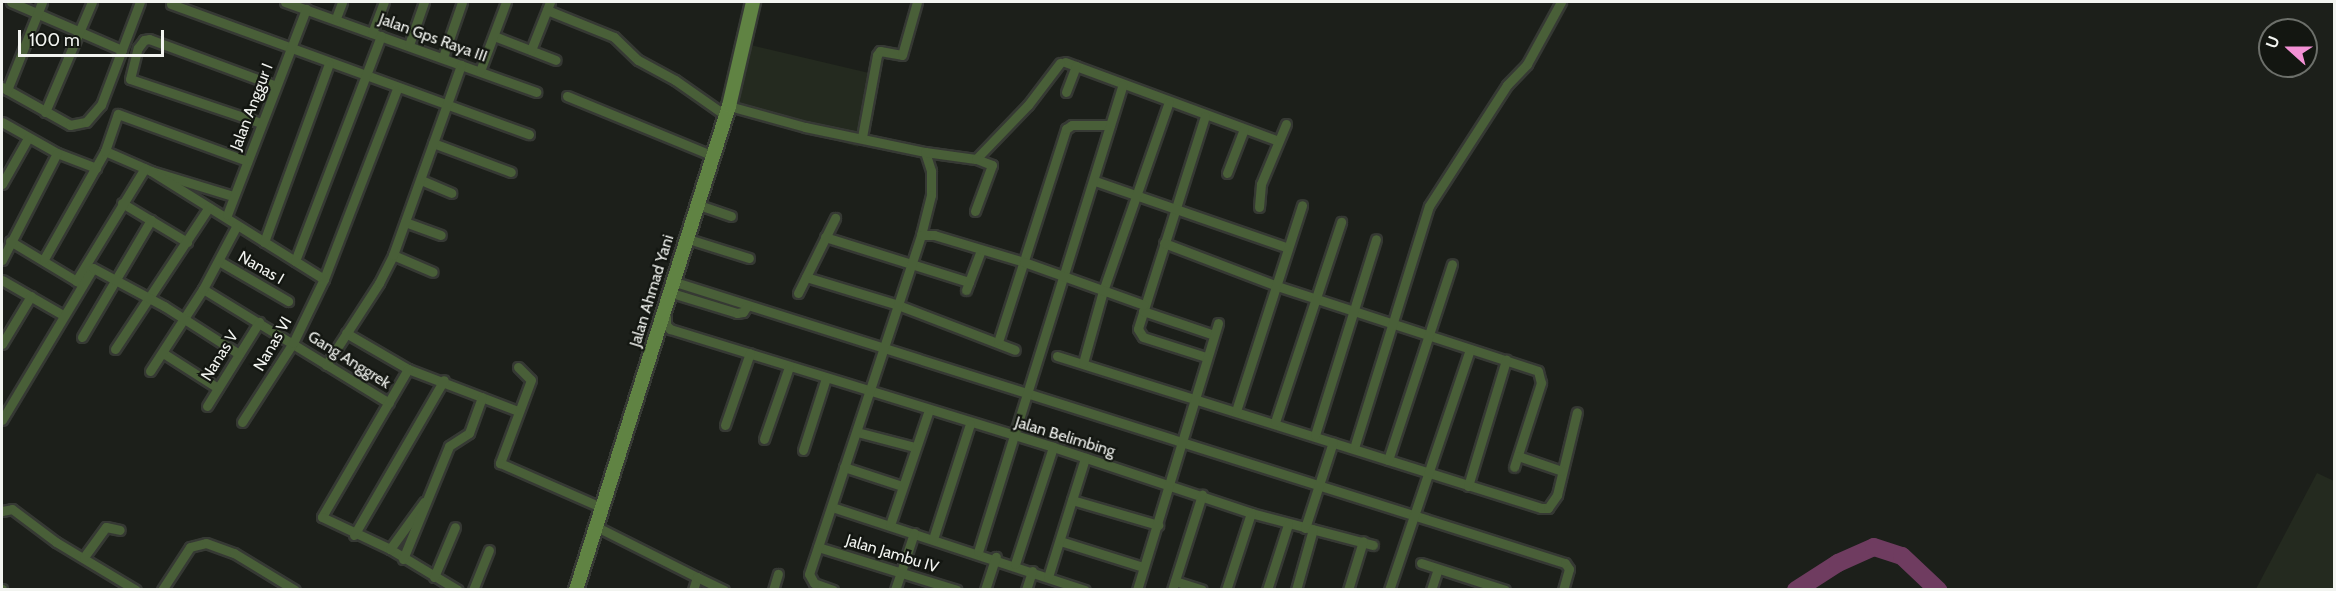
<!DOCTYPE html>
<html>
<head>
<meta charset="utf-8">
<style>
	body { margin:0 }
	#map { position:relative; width:2336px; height:591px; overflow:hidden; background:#1c1f1a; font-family:Cabin,sans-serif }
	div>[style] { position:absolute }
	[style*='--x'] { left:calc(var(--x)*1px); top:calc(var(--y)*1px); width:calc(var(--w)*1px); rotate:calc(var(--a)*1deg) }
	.built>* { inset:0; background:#242a1f }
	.river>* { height:18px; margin:-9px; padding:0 9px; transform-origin:9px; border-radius:9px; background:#6f3c60 }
	.roads { filter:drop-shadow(2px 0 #363934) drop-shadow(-2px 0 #363934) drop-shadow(0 2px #363934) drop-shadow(0 -2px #363934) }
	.street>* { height:9px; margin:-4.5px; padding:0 4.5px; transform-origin:4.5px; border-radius:4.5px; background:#495f38 }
	.secondary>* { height:14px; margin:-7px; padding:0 7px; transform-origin:7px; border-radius:7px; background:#608343 }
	span { translate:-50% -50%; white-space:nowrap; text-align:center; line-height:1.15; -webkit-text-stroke:4.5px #131611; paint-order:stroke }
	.street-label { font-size:16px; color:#f2f4f0 }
	.frame { position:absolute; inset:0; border:3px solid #f2f4f0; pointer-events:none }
	.north { position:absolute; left:2258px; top:18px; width:60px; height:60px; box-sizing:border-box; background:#131611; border:2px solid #6c6f6a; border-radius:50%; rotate:291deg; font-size:16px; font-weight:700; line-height:24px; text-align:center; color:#f2f4f0 }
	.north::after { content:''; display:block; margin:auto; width:21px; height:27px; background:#f391d5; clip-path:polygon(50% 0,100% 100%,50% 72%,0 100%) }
	.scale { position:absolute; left:18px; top:30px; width:146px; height:27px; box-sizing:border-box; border:3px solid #f2f4f0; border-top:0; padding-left:8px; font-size:18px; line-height:21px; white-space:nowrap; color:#f2f4f0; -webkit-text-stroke:4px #131611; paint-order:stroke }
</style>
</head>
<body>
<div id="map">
	<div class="built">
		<div style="clip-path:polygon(742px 43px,869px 73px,858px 147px,725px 108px)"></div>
		<div style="clip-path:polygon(2317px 473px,2334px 481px,2334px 589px,2256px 589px)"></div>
	</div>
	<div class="river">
		<div style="--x:1796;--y:590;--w:50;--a:-32.7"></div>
		<div style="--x:1838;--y:563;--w:39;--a:-24"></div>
		<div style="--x:1874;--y:547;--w:29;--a:18"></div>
		<div style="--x:1902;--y:556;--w:50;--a:43.4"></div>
	</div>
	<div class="roads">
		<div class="street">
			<div style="--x:11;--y:2;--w:121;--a:23.4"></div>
			<div style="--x:285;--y:2;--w:267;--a:19.7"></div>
			<div style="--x:171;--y:4;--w:381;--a:20"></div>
			<div style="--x:547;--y:10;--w:72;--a:21.9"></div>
			<div style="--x:614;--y:37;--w:33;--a:44"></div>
			<div style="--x:638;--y:60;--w:42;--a:28.4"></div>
			<div style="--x:675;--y:80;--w:61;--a:35"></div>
			<div style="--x:336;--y:18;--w:17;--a:-69"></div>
			<div style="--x:372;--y:33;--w:33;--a:-69"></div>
			<div style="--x:494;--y:36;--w:66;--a:21.2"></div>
			<div style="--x:409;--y:45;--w:46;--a:-70.8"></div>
			<div style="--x:531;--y:50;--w:52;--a:-68.4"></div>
			<div style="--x:443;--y:57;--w:58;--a:-70.9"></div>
			<div style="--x:1065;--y:62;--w:227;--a:20.3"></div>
			<div style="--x:480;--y:71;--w:74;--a:-69.4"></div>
			<div style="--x:2;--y:87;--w:78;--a:29.2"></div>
			<div style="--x:70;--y:125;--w:16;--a:-11"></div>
			<div style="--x:86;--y:122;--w:23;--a:-49"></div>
			<div style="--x:101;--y:105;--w:110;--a:-69.3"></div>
			<div style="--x:7;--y:90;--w:95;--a:-68.3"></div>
			<div style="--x:1066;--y:92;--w:28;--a:-69"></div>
			<div style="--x:567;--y:96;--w:158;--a:22.3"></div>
			<div style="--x:729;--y:106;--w:79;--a:15.4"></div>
			<div style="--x:805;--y:127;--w:123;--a:11.8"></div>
			<div style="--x:925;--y:152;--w:20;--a:72"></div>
			<div style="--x:931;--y:171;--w:24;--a:90"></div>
			<div style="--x:931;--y:195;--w:41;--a:104"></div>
			<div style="--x:45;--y:112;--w:120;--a:-66.9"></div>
			<div style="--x:1205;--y:116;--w:223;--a:107.5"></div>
			<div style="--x:1138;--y:329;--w:9;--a:58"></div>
			<div style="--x:1143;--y:337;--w:66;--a:17.6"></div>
			<div style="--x:2;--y:122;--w:63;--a:29.4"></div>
			<div style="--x:57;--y:153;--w:42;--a:21"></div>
			<div style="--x:261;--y:123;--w:138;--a:-161.4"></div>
			<div style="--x:130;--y:79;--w:32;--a:-76"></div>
			<div style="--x:138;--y:48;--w:10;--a:-53"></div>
			<div style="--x:144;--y:40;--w:5;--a:-11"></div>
			<div style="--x:149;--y:39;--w:135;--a:20.3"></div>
			<div style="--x:862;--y:137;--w:83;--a:-79.6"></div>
			<div style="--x:877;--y:55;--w:5;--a:-53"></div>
			<div style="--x:880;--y:51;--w:22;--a:10"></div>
			<div style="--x:902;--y:55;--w:55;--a:-74.2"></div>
			<div style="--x:433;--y:143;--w:83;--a:20.4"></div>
			<div style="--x:105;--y:151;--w:50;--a:23.5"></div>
			<div style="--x:151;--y:171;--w:86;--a:17"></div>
			<div style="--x:925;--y:152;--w:51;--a:7.8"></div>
			<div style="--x:976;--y:159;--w:75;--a:-46.1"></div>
			<div style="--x:1028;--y:105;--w:53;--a:-52.7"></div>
			<div style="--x:151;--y:171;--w:204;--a:32"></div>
			<div style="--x:1227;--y:173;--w:47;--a:-68.9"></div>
			<div style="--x:421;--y:180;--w:33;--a:23"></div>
			<div style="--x:1095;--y:181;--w:204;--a:19.1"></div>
			<div style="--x:2;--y:184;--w:53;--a:-60.5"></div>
			<div style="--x:122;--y:203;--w:76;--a:31"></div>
			<div style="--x:696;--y:204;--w:37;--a:19"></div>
			<div style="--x:1259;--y:207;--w:23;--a:-85"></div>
			<div style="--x:1261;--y:184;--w:65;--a:-67.4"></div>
			<div style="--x:975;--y:211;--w:49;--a:-69.7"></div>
			<div style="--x:992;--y:165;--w:17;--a:-159"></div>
			<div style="--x:227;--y:215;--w:221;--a:-69"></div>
			<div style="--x:405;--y:222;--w:38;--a:20"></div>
			<div style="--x:825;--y:237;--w:151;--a:17.4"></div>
			<div style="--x:685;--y:238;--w:67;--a:17.4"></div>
			<div style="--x:10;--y:241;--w:82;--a:31"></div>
			<div style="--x:264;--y:242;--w:190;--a:-70"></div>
			<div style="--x:1164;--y:243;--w:121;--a:20.8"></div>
			<div style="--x:1277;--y:286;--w:274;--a:18"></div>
			<div style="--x:1538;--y:371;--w:12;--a:76"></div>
			<div style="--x:1541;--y:383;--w:88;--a:107.8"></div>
			<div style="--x:393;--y:255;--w:43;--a:23"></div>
			<div style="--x:44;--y:259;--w:124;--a:-60.5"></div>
			<div style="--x:105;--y:151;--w:39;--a:-71"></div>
			<div style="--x:118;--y:114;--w:137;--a:20"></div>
			<div style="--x:2;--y:260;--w:120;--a:-62.8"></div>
			<div style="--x:219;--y:261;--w:80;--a:30.1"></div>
			<div style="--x:295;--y:261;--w:241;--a:-69.1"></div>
			<div style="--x:806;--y:277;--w:96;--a:16.9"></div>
			<div style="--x:898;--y:305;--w:125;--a:21"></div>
			<div style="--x:2;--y:280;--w:70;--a:29.8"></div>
			<div style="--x:76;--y:281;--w:132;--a:-58.6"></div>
			<div style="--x:672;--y:281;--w:936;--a:17.53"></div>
			<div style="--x:1565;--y:563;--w:7;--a:56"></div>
			<div style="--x:1569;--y:569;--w:22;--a:106"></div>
			<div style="--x:203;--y:289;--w:218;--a:31.5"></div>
			<div style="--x:966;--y:290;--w:43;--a:-69.4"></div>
			<div style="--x:798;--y:293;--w:84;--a:-63.7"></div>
			<div style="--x:675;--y:294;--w:65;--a:17"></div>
			<div style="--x:737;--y:313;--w:6;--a:-9"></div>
			<div style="--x:743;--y:312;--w:7;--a:-56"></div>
			<div style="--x:1143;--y:311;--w:75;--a:18.7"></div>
			<div style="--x:666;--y:317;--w:8;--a:90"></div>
			<div style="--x:666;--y:325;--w:6;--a:45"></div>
			<div style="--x:670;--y:329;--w:401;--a:17.1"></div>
			<div style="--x:1053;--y:447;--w:209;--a:18.4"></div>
			<div style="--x:1251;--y:513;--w:126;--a:14.7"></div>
			<div style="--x:346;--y:333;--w:72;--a:30.1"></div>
			<div style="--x:408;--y:369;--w:118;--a:20.9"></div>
			<div style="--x:82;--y:337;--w:136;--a:-59.5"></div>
			<div style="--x:998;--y:342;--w:224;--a:-72.3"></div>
			<div style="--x:1066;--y:129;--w:7;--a:-34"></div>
			<div style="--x:1072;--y:125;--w:38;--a:0"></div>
			<div style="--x:2;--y:344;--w:56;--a:-58.9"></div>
			<div style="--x:115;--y:349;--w:170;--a:-56.5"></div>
			<div style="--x:163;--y:353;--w:65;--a:32.5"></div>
			<div style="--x:1057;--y:356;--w:507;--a:17.43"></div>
			<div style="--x:1541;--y:508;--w:7;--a:0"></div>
			<div style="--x:1548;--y:508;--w:16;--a:-55"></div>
			<div style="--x:1557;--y:495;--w:85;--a:-76.5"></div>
			<div style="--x:1083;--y:363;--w:75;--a:-74.5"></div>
			<div style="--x:1103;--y:291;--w:200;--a:-70.8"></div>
			<div style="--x:326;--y:365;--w:98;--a:-57.1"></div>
			<div style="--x:379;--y:283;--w:31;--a:-63"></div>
			<div style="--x:393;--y:255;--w:202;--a:-70.3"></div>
			<div style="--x:518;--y:367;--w:18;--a:45"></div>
			<div style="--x:531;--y:380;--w:89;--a:110.5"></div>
			<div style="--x:500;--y:463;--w:112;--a:23.6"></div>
			<div style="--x:408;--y:369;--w:171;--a:120.2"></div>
			<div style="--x:322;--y:517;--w:75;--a:25.2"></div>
			<div style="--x:390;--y:549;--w:79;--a:31.1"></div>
			<div style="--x:150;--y:371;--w:98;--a:-57.1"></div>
			<div style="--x:203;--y:289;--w:72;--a:-62"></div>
			<div style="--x:207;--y:406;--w:99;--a:-58.2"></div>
			<div style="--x:1236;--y:411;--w:216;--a:-72.2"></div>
			<div style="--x:2;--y:420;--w:177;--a:-59.1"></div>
			<div style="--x:93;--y:268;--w:81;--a:28.2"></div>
			<div style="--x:164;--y:306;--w:89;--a:32.6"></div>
			<div style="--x:242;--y:422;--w:94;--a:-57.2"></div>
			<div style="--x:293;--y:343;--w:71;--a:-64.2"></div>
			<div style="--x:324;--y:279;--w:204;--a:-69"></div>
			<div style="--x:1275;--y:422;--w:211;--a:-71.7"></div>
			<div style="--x:725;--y:425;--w:76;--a:-70.9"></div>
			<div style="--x:857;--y:432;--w:60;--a:14.5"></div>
			<div style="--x:1315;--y:435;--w:205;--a:-72.7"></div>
			<div style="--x:764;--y:439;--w:76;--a:-70.9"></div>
			<div style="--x:1354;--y:448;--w:253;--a:-72.8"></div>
			<div style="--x:1429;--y:206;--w:144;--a:-57.2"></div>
			<div style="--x:1507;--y:85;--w:29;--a:-46"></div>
			<div style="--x:1527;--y:64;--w:71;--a:-61.3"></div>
			<div style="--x:803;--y:450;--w:76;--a:-72.3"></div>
			<div style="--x:1518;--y:456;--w:46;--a:18.8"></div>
			<div style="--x:1388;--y:460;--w:206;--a:-71.9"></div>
			<div style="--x:844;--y:467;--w:61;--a:18.1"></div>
			<div style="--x:1468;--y:486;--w:132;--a:-73.2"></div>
			<div style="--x:1072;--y:500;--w:90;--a:16.2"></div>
			<div style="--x:832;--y:507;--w:266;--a:18.2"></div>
			<div style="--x:2;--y:511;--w:10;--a:-11"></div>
			<div style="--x:12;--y:509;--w:55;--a:36.9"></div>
			<div style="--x:56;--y:542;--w:93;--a:31"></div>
			<div style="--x:890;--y:525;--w:121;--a:-71.3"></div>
			<div style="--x:597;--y:527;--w:112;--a:26.6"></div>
			<div style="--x:697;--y:577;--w:14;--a:107"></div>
			<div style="--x:1305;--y:528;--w:90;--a:-72"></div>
			<div style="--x:354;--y:535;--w:179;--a:-59.9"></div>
			<div style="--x:933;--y:539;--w:121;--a:-72.2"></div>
			<div style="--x:1060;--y:541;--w:87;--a:17.4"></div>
			<div style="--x:818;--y:547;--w:145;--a:17.2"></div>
			<div style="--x:390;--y:549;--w:58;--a:-54.1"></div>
			<div style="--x:978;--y:552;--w:489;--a:-72.8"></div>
			<div style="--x:84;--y:557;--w:37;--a:-54"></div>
			<div style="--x:106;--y:527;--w:14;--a:12"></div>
			<div style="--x:403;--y:559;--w:122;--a:-67.8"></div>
			<div style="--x:449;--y:446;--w:24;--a:-33"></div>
			<div style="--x:469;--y:433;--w:38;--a:-70"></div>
			<div style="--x:1421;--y:563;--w:88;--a:17.8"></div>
			<div style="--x:1015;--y:564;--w:123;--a:-72"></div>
			<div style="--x:434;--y:577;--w:54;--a:-67.2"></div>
			<div style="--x:697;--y:577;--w:30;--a:26"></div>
			<div style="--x:1048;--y:577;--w:125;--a:-72.7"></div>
			<div style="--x:1175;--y:581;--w:28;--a:18"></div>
			<div style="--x:2;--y:589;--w:1;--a:90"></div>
			<div style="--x:162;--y:590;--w:51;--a:-56.9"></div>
			<div style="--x:190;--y:547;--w:16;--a:-14"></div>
			<div style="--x:206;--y:543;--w:30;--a:20"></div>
			<div style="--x:234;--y:553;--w:71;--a:31.2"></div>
			<div style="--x:473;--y:590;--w:43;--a:-68.2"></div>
			<div style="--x:773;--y:590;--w:17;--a:-73"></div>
			<div style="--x:833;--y:590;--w:20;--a:-160"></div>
			<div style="--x:814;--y:583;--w:10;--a:-119"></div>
			<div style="--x:809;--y:574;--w:357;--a:-71.7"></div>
			<div style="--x:921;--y:235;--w:13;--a:0"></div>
			<div style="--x:934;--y:235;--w:94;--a:16.7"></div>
			<div style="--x:1024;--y:262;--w:127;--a:19.7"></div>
			<div style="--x:895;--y:590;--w:60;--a:-71.6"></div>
			<div style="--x:985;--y:590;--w:35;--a:-72"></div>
			<div style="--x:1026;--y:590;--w:20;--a:-72"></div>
			<div style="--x:1137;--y:590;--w:279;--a:-73.1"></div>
			<div style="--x:1172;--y:590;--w:100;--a:-72.5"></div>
			<div style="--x:1226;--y:590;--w:81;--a:-72"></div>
			<div style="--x:1267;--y:590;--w:69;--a:-72.3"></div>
			<div style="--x:1296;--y:590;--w:63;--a:-74.4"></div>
			<div style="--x:1348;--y:590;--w:51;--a:-73"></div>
			<div style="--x:1389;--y:590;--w:254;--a:-71.4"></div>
			<div style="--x:1431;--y:590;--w:22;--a:-72"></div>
		</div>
		<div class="secondary">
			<div style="--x:576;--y:590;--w:508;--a:-72.46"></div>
			<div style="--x:729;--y:106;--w:107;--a:-77"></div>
		</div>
	</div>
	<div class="street-label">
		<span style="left:433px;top:38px;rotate:20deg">Jalan Gps Raya III</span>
		<span style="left:252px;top:107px;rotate:-69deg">Jalan Anggur I</span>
		<span style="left:261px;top:268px;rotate:30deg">Nanas I</span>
		<span style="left:652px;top:291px;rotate:-73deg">Jalan Ahmad Yani</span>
		<span style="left:273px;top:344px;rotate:-60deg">Nanas VI</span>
		<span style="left:220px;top:356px;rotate:-58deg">Nanas V</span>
		<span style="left:349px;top:360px;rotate:32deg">Gang Anggrek</span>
		<span style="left:1065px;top:437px;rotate:17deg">Jalan Belimbing</span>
		<span style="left:892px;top:554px;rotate:17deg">Jalan Jambu IV</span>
	</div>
	<div class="frame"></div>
	<div class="north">U</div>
	<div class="scale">100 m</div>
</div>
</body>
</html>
